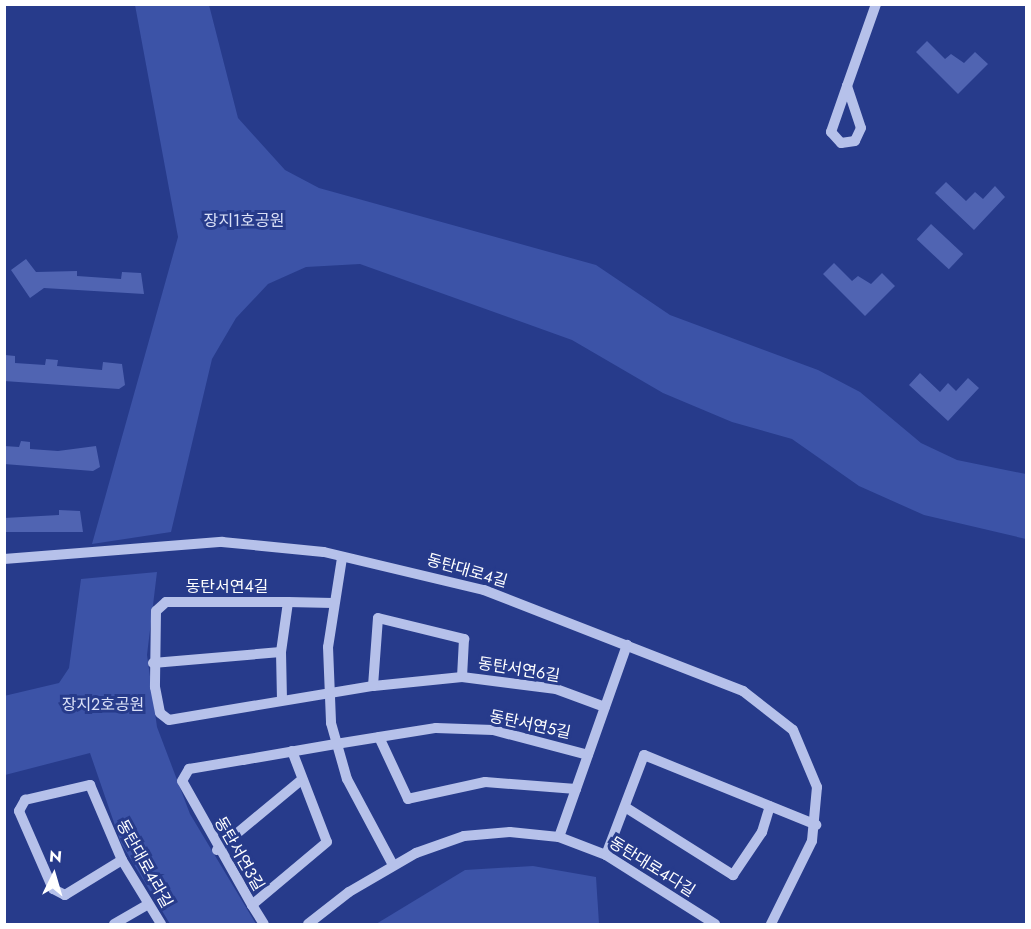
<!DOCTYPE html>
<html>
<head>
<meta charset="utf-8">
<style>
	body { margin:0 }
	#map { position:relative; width:1031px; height:929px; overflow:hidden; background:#273b8b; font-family:Jost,"Noto Sans KR",sans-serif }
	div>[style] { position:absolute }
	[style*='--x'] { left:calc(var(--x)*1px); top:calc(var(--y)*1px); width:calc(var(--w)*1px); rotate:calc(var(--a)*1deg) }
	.green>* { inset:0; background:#3c53a7 }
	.building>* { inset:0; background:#5064b2; transform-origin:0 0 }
	.minor>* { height:10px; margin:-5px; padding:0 5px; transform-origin:5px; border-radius:5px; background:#b6c1ea }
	span { translate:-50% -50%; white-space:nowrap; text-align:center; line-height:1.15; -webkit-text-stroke:6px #273b8b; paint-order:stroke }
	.park-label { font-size:16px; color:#dae0f7 }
	.street-label { font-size:16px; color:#fff }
	.frame { position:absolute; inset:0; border:6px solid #fff; pointer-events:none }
	.north { position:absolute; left:24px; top:845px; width:60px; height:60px; -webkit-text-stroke:4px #273b8b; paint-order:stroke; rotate:5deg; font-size:16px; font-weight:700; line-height:24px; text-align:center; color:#fff }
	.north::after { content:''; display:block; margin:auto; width:21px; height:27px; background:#fff; clip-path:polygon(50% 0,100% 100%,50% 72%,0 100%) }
</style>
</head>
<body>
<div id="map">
	<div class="green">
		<div style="clip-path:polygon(135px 5px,209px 5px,238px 118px,285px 170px,319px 188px,596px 265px,670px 315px,818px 370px,860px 392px,921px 443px,957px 460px,1026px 474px,1026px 539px,924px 515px,859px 486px,792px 439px,732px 422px,663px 393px,572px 340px,360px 264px,306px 267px,268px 284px,236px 318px,212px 359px,171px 532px,92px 544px,178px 237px)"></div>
		<div style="clip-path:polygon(157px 572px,147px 655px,157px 727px,190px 814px,256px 924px,170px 924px,121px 843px,90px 753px,5px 775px,4px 696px,59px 683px,69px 668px,81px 579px)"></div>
		<div style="clip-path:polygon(533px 866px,596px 877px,599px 924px,376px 924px,465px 870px)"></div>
	</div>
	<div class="building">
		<div style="clip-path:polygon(927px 41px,945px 59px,951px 54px,964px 63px,975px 52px,988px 64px,958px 94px,916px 52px)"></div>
		<div style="clip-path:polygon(946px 182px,966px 201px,975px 192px,983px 199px,995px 186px,1005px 197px,974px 230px,935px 193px)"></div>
		<div style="left:931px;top:224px;width:44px;height:21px;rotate:43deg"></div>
		<div style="clip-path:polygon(26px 259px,36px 272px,77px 271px,77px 276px,121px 279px,122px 272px,141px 273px,144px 294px,44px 288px,30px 298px,11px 270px)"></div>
		<div style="clip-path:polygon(834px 263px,852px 281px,858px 276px,871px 284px,882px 273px,895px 286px,865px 316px,823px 274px)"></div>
		<div style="clip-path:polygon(5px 355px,15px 356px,15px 363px,45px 365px,46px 359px,58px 360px,57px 366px,102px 370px,103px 362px,122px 364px,125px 385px,119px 389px,4px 381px)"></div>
		<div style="clip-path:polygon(920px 373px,940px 392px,948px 383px,956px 391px,968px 378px,979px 388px,948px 421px,909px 385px)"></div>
		<div style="clip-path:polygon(21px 441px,30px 442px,30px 449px,58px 451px,96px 446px,100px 467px,93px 471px,4px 464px,4px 446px,19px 447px)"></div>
		<div style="clip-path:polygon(59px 510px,80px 511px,83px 532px,4px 532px,4px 518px,59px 515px)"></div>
	</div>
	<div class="minor">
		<div style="--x:847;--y:86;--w:44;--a:71.6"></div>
		<div style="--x:861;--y:128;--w:14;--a:115"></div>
		<div style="--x:855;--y:141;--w:14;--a:172"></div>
		<div style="--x:841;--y:143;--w:15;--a:-132"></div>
		<div style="--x:831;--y:132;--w:49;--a:-70.8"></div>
		<div style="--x:847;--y:86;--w:87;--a:-70.5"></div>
		<div style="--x:342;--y:558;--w:90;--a:98.9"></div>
		<div style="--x:328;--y:647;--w:76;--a:87.7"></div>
		<div style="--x:331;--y:723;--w:58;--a:74.1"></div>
		<div style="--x:347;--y:779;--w:98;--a:61.9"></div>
		<div style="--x:4;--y:559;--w:219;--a:-4.5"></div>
		<div style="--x:222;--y:542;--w:102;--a:5.6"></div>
		<div style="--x:324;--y:552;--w:164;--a:13.4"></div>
		<div style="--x:484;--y:590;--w:278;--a:21.3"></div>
		<div style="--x:743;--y:691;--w:63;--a:38"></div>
		<div style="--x:793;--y:730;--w:62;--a:67.2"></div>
		<div style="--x:817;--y:787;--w:54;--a:95.3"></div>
		<div style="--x:812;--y:841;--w:93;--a:116.3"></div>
		<div style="--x:288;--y:602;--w:45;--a:1.3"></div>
		<div style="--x:153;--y:663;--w:128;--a:-4.9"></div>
		<div style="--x:462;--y:677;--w:89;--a:174.2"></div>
		<div style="--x:373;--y:686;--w:68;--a:-85.8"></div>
		<div style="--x:378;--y:618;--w:89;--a:13.7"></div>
		<div style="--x:464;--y:639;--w:38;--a:93"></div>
		<div style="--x:462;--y:677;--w:95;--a:7.3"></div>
		<div style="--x:556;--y:689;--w:52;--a:20.2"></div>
		<div style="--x:282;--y:700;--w:48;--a:-91.2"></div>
		<div style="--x:281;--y:652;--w:50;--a:-82"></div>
		<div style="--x:288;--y:602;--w:122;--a:180"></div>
		<div style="--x:166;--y:602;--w:13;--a:138"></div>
		<div style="--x:156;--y:611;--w:76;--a:90.8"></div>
		<div style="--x:155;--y:687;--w:26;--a:79"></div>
		<div style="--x:160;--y:713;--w:11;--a:38"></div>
		<div style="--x:169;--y:720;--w:207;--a:-9.5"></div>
		<div style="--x:292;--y:751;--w:97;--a:69"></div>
		<div style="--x:327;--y:842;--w:98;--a:140"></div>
		<div style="--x:252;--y:905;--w:142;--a:-119.4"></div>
		<div style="--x:182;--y:781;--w:14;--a:-60"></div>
		<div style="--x:189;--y:769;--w:55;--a:-9.5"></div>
		<div style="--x:243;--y:760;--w:94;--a:-9.8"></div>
		<div style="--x:336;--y:744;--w:44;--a:-9.2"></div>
		<div style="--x:576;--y:789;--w:91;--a:-175.6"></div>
		<div style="--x:485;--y:782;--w:79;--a:167.6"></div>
		<div style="--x:408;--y:799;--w:68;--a:-115.1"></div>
		<div style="--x:379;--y:737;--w:58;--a:-9"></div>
		<div style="--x:436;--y:728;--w:57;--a:2"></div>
		<div style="--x:493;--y:730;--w:98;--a:14.7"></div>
		<div style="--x:625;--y:807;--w:128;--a:32.2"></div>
		<div style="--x:733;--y:875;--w:52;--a:-56"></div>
		<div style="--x:762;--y:832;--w:27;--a:-73"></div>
		<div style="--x:559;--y:837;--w:204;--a:-70.5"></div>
		<div style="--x:217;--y:850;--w:108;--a:-39.7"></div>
		<div style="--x:606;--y:855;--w:107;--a:-69.2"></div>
		<div style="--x:644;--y:755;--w:186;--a:22.1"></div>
		<div style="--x:122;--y:860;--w:67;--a:148.4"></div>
		<div style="--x:65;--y:895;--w:13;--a:-153"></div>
		<div style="--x:53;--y:889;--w:85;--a:-113.6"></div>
		<div style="--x:19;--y:811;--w:13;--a:-61"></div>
		<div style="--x:25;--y:800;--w:67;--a:-13"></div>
		<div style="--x:90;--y:785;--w:82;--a:66.9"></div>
		<div style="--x:122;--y:860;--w:75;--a:58.6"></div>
		<div style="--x:252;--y:905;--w:22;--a:58"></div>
		<div style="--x:114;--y:924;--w:39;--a:-30"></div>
		<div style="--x:308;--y:924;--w:52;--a:-38"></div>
		<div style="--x:349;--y:892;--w:78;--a:-30.2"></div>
		<div style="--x:416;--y:853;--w:51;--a:-19.5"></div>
		<div style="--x:464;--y:836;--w:46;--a:-5"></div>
		<div style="--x:510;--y:832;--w:49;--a:5.8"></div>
		<div style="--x:559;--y:837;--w:50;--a:21"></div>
		<div style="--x:606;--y:855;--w:129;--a:32.3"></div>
	</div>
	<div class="park-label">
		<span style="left:244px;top:221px">장지1호공원</span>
		<span style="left:103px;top:705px">장지2호공원</span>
	</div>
	<div class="street-label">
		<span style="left:467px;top:571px;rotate:16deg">동탄대로4길</span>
		<span style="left:227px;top:587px">동탄서연4길</span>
		<span style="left:519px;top:670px;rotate:9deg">동탄서연6길</span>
		<span style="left:530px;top:725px;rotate:12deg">동탄서연5길</span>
		<span style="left:239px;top:854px;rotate:60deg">동탄서연3길</span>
		<span style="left:144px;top:864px;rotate:61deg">동탄대로4라길</span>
		<span style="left:652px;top:867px;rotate:32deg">동탄대로4다길</span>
	</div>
	<div class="frame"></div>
	<div class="north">N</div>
</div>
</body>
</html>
